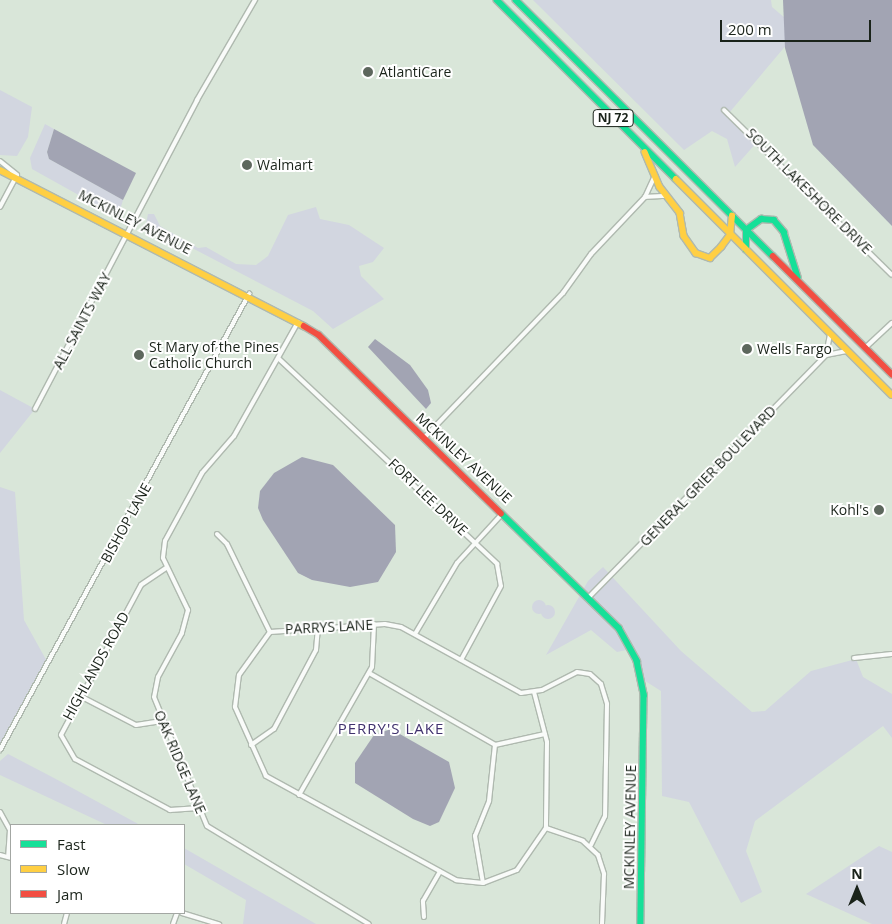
<!DOCTYPE html>
<html>
<head>
<meta charset="utf-8">
<style>
	body { margin:0 }
	#map { position:relative; width:892px; height:924px; overflow:hidden; background:#d9e6d9; font-family:"Open Sans",sans-serif }
	div>[style] { position:absolute }
	[style*='--x'] { left:calc(var(--x)*1px); top:calc(var(--y)*1px); width:calc(var(--w)*1px); rotate:calc(var(--a)*1deg) }
	.green>* { inset:0; background:#d2d6e0 }
	.round { border-radius:50% }
	.water>* { inset:0; background:#a2a4b3 }
	.roads { filter:drop-shadow(1px 0 #afb9af) drop-shadow(-1px 0 #afb9af) drop-shadow(0 1px #afb9af) drop-shadow(0 -1px #afb9af) }
	.street>* { height:4px; margin:-2px; padding:0 2px; transform-origin:2px; border-radius:2px; background:#f9fbf9 }
	.fast>* { height:5.5px; margin:-2.75px; padding:0 2.75px; transform-origin:2.75px; border-radius:2.75px; background:#16e098 }
	.slow>* { height:5.5px; margin:-2.75px; padding:0 2.75px; transform-origin:2.75px; border-radius:2.75px; background:#ffcf43 }
	.jam>* { height:5.5px; margin:-2.75px; padding:0 2.75px; transform-origin:2.75px; border-radius:2.75px; background:#f24e42 }
	.dots>* { width:14px; height:14px; translate:-50% -50%; box-sizing:border-box; border:2px solid #fff; border-radius:50% }
	span { translate:-50% -50%; white-space:nowrap; text-align:center; line-height:1.15; -webkit-text-stroke:4px #fff; paint-order:stroke }
	.shield-label span { padding:1px 4px; background:#fff; border:1px solid; border-radius:4px; -webkit-text-stroke-width:0 }
	.shield-label { font-size:12px; color:#1a231a; font-weight:700 }
	.poi-label { font-size:14px; color:#1a231a }
	.left { translate:0 -50%; text-align:left }
	.right { translate:-100% -50%; text-align:right }
	.street-label { font-size:14px; color:#1a231a }
	.neighbourhood-label { font-size:15px; color:#40326e; letter-spacing:1px }
	.legend { position:absolute; left:10px; top:824px; width:175px; height:90px; box-sizing:border-box; background:#fff; border:1px solid #a3a7a3; margin:0; padding:6px 9px; list-style:none; font-size:15px; color:#1a231a }
	.legend li { display:flex; align-items:center; gap:10px; height:25px }
	.legend b { width:25px; border:1px solid #a3a7a3 }
	.north { position:absolute; left:832px; top:864px; width:50px; height:50px; -webkit-text-stroke:4px #fff; paint-order:stroke; rotate:0deg; font-size:14px; font-weight:700; line-height:20px; text-align:center; color:#1a231a }
	.north::after { content:''; display:block; margin:auto; width:18px; height:22px; background:#1a231a; clip-path:polygon(50% 0,100% 100%,50% 72%,0 100%) }
	.scale { position:absolute; left:720px; top:20px; width:151px; height:22px; box-sizing:border-box; border:2px solid #1a231a; border-top:0; padding-left:6px; font-size:15px; line-height:18px; white-space:nowrap; color:#1a231a; -webkit-text-stroke:4px #fff; paint-order:stroke }
</style>
</head>
<body>
<div id="map">
	<div class="green">
		<div style="clip-path:polygon(533px 0,771px 0,772px 7px,785px 18px,788px 43px,729px 113px,758px 141px,735px 167px,727px 139px,712px 131px,684px 150px)"></div>
		<div style="clip-path:polygon(0 90px,32px 107px,28px 137px,17px 156px,0 155px)"></div>
		<div style="clip-path:polygon(45px 124px,54px 129px,47px 152px,49px 159px,123px 200px,118px 217px,32px 169px,30px 158px)"></div>
		<div style="clip-path:polygon(316px 207px,320px 219px,349px 225px,384px 248px,373px 262px,359px 266px,361px 276px,384px 299px,333px 329px,313px 311px,146px 224px,148px 214px,154px 214px,160px 226px,198px 248px,206px 247px,236px 264px,256px 265px,268px 256px,288px 215px)"></div>
		<div style="clip-path:polygon(0 390px,35px 409px,0 453px)"></div>
		<div style="clip-path:polygon(0 487px,15px 492px,24px 620px,49px 665px,0 744px)"></div>
		<div style="clip-path:polygon(603px 567px,681px 651px,752px 712px,765px 711px,811px 671px,856px 659px,863px 677px,892px 694px,892px 738px,883px 726px,755px 821px,746px 851px,762px 892px,741px 903px,689px 802px,662px 796px,661px 691px,642px 679px,631px 649px,617px 652px,591px 630px,546px 655px,588px 581px)"></div>
		<div class="round" style="left:532px;top:600px;width:14px;height:14px"></div>
		<div class="round" style="left:541px;top:605px;width:14px;height:14px"></div>
		<div style="clip-path:polygon(8px 754px,54px 778px,140px 825px,107px 825px,0 775px,0 761px)"></div>
		<div style="clip-path:polygon(879px 846px,892px 852px,892px 924px,872px 924px,806px 894px)"></div>
		<div style="clip-path:polygon(184px 848px,316px 924px,243px 924px,246px 900px,184px 864px)"></div>
	</div>
	<div class="water">
		<div style="clip-path:polygon(783px 0,892px 0,892px 226px,813px 145px,785px 48px)"></div>
		<div style="clip-path:polygon(54px 129px,136px 173px,123px 200px,49px 159px,47px 152px)"></div>
		<div style="clip-path:polygon(375px 339px,410px 365px,428px 390px,431px 403px,426px 409px,368px 347px)"></div>
		<div style="clip-path:polygon(302px 457px,333px 465px,395px 525px,396px 552px,378px 582px,350px 587px,312px 580px,298px 573px,263px 520px,258px 508px,260px 491px,274px 473px)"></div>
		<div style="clip-path:polygon(391px 729px,449px 762px,455px 788px,439px 822px,430px 826px,413px 819px,355px 783px,355px 763px,374px 735px)"></div>
	</div>
	<div class="roads">
		<div class="street">
			<div style="--x:724;--y:110;--w:235;--a:44.5"></div>
			<div style="--x:0;--y:161;--w:22;--a:39"></div>
			<div style="--x:17;--y:175;--w:36;--a:118"></div>
			<div style="--x:645;--y:197;--w:20;--a:-3"></div>
			<div style="--x:298;--y:322;--w:131;--a:119.3"></div>
			<div style="--x:234;--y:436;--w:49;--a:130.9"></div>
			<div style="--x:202;--y:473;--w:77;--a:118.6"></div>
			<div style="--x:165;--y:541;--w:17;--a:97"></div>
			<div style="--x:163;--y:558;--w:58;--a:64.3"></div>
			<div style="--x:188;--y:610;--w:24;--a:105"></div>
			<div style="--x:182;--y:633;--w:50;--a:118.6"></div>
			<div style="--x:158;--y:677;--w:20;--a:101"></div>
			<div style="--x:154;--y:697;--w:139;--a:67.7"></div>
			<div style="--x:207;--y:826;--w:189;--a:31.2"></div>
			<div style="--x:865;--y:348;--w:37;--a:-43"></div>
			<div style="--x:826;--y:355;--w:20;--a:-79"></div>
			<div style="--x:278;--y:358;--w:301;--a:43.2"></div>
			<div style="--x:497;--y:564;--w:22;--a:80"></div>
			<div style="--x:501;--y:586;--w:84;--a:118.4"></div>
			<div style="--x:35;--y:409;--w:349;--a:-62.3"></div>
			<div style="--x:197;--y:100;--w:116;--a:-59.9"></div>
			<div style="--x:424;--y:438;--w:201;--a:-46.2"></div>
			<div style="--x:563;--y:293;--w:48;--a:-54.3"></div>
			<div style="--x:591;--y:254;--w:79;--a:-46.5"></div>
			<div style="--x:645;--y:197;--w:21;--a:-65"></div>
			<div style="--x:217;--y:534;--w:14;--a:45"></div>
			<div style="--x:227;--y:544;--w:98;--a:64"></div>
			<div style="--x:166;--y:568;--w:30;--a:146"></div>
			<div style="--x:141;--y:585;--w:170;--a:118.1"></div>
			<div style="--x:61;--y:735;--w:28;--a:60"></div>
			<div style="--x:75;--y:759;--w:108;--a:28.2"></div>
			<div style="--x:170;--y:810;--w:29;--a:-4"></div>
			<div style="--x:589;--y:597;--w:339;--a:-45.6"></div>
			<div style="--x:826;--y:355;--w:21;--a:-11"></div>
			<div style="--x:415;--y:634;--w:82;--a:-59.4"></div>
			<div style="--x:457;--y:563;--w:67;--a:-47.4"></div>
			<div style="--x:854;--y:658;--w:38;--a:-6"></div>
			<div style="--x:369;--y:673;--w:145;--a:29.7"></div>
			<div style="--x:495;--y:745;--w:51;--a:-12.4"></div>
			<div style="--x:534;--y:692;--w:52;--a:75.4"></div>
			<div style="--x:547;--y:742;--w:86;--a:90.7"></div>
			<div style="--x:80;--y:696;--w:63;--a:27.4"></div>
			<div style="--x:136;--y:725;--w:26;--a:-9"></div>
			<div style="--x:251;--y:745;--w:28;--a:-35"></div>
			<div style="--x:274;--y:729;--w:89;--a:-62"></div>
			<div style="--x:316;--y:650;--w:23;--a:-85"></div>
			<div style="--x:0;--y:750;--w:520;--a:-61.36"></div>
			<div style="--x:299;--y:795;--w:147;--a:-60.3"></div>
			<div style="--x:372;--y:667;--w:43;--a:-87.3"></div>
			<div style="--x:0;--y:812;--w:21;--a:61"></div>
			<div style="--x:10;--y:830;--w:27;--a:94"></div>
			<div style="--x:546;--y:828;--w:51;--a:124.6"></div>
			<div style="--x:517;--y:870;--w:36;--a:159"></div>
			<div style="--x:483;--y:883;--w:27;--a:-174"></div>
			<div style="--x:456;--y:880;--w:217;--a:-151.3"></div>
			<div style="--x:266;--y:776;--w:76;--a:-114.2"></div>
			<div style="--x:235;--y:707;--w:32;--a:-83"></div>
			<div style="--x:239;--y:675;--w:53;--a:-54.2"></div>
			<div style="--x:270;--y:632;--w:115;--a:-4"></div>
			<div style="--x:385;--y:624;--w:16;--a:11"></div>
			<div style="--x:401;--y:627;--w:137;--a:28.8"></div>
			<div style="--x:521;--y:693;--w:21;--a:-8"></div>
			<div style="--x:542;--y:690;--w:39;--a:-27"></div>
			<div style="--x:577;--y:672;--w:13;--a:9"></div>
			<div style="--x:590;--y:674;--w:15;--a:42"></div>
			<div style="--x:601;--y:684;--w:21;--a:73"></div>
			<div style="--x:607;--y:704;--w:112;--a:91"></div>
			<div style="--x:605;--y:816;--w:32;--a:116"></div>
			<div style="--x:546;--y:828;--w:39;--a:19"></div>
			<div style="--x:583;--y:841;--w:21;--a:43"></div>
			<div style="--x:598;--y:855;--w:20;--a:72"></div>
			<div style="--x:604;--y:874;--w:50;--a:92.3"></div>
			<div style="--x:0;--y:855;--w:11;--a:15"></div>
			<div style="--x:483;--y:883;--w:48;--a:-99.7"></div>
			<div style="--x:475;--y:836;--w:38;--a:-68"></div>
			<div style="--x:489;--y:801;--w:56;--a:-83.9"></div>
			<div style="--x:182;--y:913;--w:39;--a:17"></div>
			<div style="--x:424;--y:917;--w:16;--a:-94"></div>
			<div style="--x:423;--y:901;--w:34;--a:-60"></div>
			<div style="--x:64;--y:924;--w:11;--a:-75"></div>
			<div style="--x:173;--y:924;--w:12;--a:-70"></div>
		</div>
		<div class="fast">
			<div style="--x:497;--y:0;--w:253;--a:45"></div>
			<div style="--x:516;--y:0;--w:363;--a:44.9"></div>
			<div style="--x:746;--y:250;--w:20;--a:-90"></div>
			<div style="--x:746;--y:230;--w:19;--a:-36"></div>
			<div style="--x:761;--y:219;--w:13;--a:4"></div>
			<div style="--x:774;--y:220;--w:16;--a:50"></div>
			<div style="--x:784;--y:232;--w:47;--a:72.7"></div>
			<div style="--x:501;--y:513;--w:165;--a:44.3"></div>
			<div style="--x:619;--y:628;--w:38;--a:61"></div>
			<div style="--x:637;--y:661;--w:35;--a:78"></div>
			<div style="--x:644;--y:695;--w:229;--a:90.8"></div>
		</div>
		<div class="slow">
			<div style="--x:645;--y:152;--w:38;--a:67"></div>
			<div style="--x:660;--y:187;--w:33;--a:52"></div>
			<div style="--x:680;--y:213;--w:23;--a:80"></div>
			<div style="--x:684;--y:236;--w:21;--a:55"></div>
			<div style="--x:696;--y:253;--w:15;--a:20"></div>
			<div style="--x:710;--y:258;--w:16;--a:-45"></div>
			<div style="--x:721;--y:247;--w:15;--a:-53"></div>
			<div style="--x:730;--y:235;--w:19;--a:-84"></div>
			<div style="--x:0;--y:170;--w:342;--a:27.2"></div>
			<div style="--x:676;--y:179;--w:305;--a:45"></div>
		</div>
		<div class="jam">
			<div style="--x:773;--y:256;--w:168;--a:44.8"></div>
			<div style="--x:304;--y:326;--w:17;--a:31"></div>
			<div style="--x:319;--y:335;--w:255;--a:44.4"></div>
		</div>
	</div>
	<div class="dots">
		<div style="left:368px;top:72px;background:#5d675d"></div>
		<div style="left:247px;top:165px;background:#5d675d"></div>
		<div style="left:747px;top:349px;background:#5d675d"></div>
		<div style="left:139px;top:355px;background:#5d675d"></div>
		<div style="left:879px;top:510px;background:#5d675d"></div>
	</div>
	<div class="shield-label">
		<span style="left:613px;top:118px">NJ 72</span>
	</div>
	<div class="poi-label">
		<span class="left" style="left:379px;top:72px">AtlantiCare</span>
		<span class="left" style="left:257px;top:165px">Walmart</span>
		<span class="left" style="left:149px;top:355px">St Mary of the Pines<br>Catholic Church</span>
		<span class="left" style="left:757px;top:349px">Wells Fargo</span>
		<span class="right" style="left:869px;top:510px">Kohl's</span>
	</div>
	<div class="street-label">
		<span style="left:809px;top:191px;rotate:45deg">SOUTH LAKESHORE DRIVE</span>
		<span style="left:135px;top:222px;rotate:27deg">MCKINLEY AVENUE</span>
		<span style="left:82px;top:321px;rotate:-62deg">ALL SAINTS WAY</span>
		<span style="left:464px;top:458px;rotate:43deg">MCKINLEY AVENUE</span>
		<span style="left:708px;top:476px;rotate:-46deg">GENERAL GRIER BOULEVARD</span>
		<span style="left:428px;top:497px;rotate:44deg">FORT LEE DRIVE</span>
		<span style="left:126px;top:523px;rotate:-61deg">BISHOP LANE</span>
		<span style="left:329px;top:627px;rotate:-3deg">PARRYS LANE</span>
		<span style="left:96px;top:666px;rotate:-61deg">HIGHLANDS ROAD</span>
		<span style="left:180px;top:762px;rotate:67deg">OAK RIDGE LANE</span>
		<span style="left:630px;top:827px;rotate:-89deg">MCKINLEY AVENUE</span>
	</div>
	<div class="neighbourhood-label">
		<span style="left:391px;top:729px">PERRY'S LAKE</span>
	</div>
	<ul class="legend">
	<li><b style="height:6px;background:#16e098"></b>Fast</li>
	<li><b style="height:6px;background:#ffcf43"></b>Slow</li>
	<li><b style="height:6px;background:#f24e42"></b>Jam</li>
	</ul>
	<div class="north">N</div>
	<div class="scale">200 m</div>
</div>
</body>
</html>
